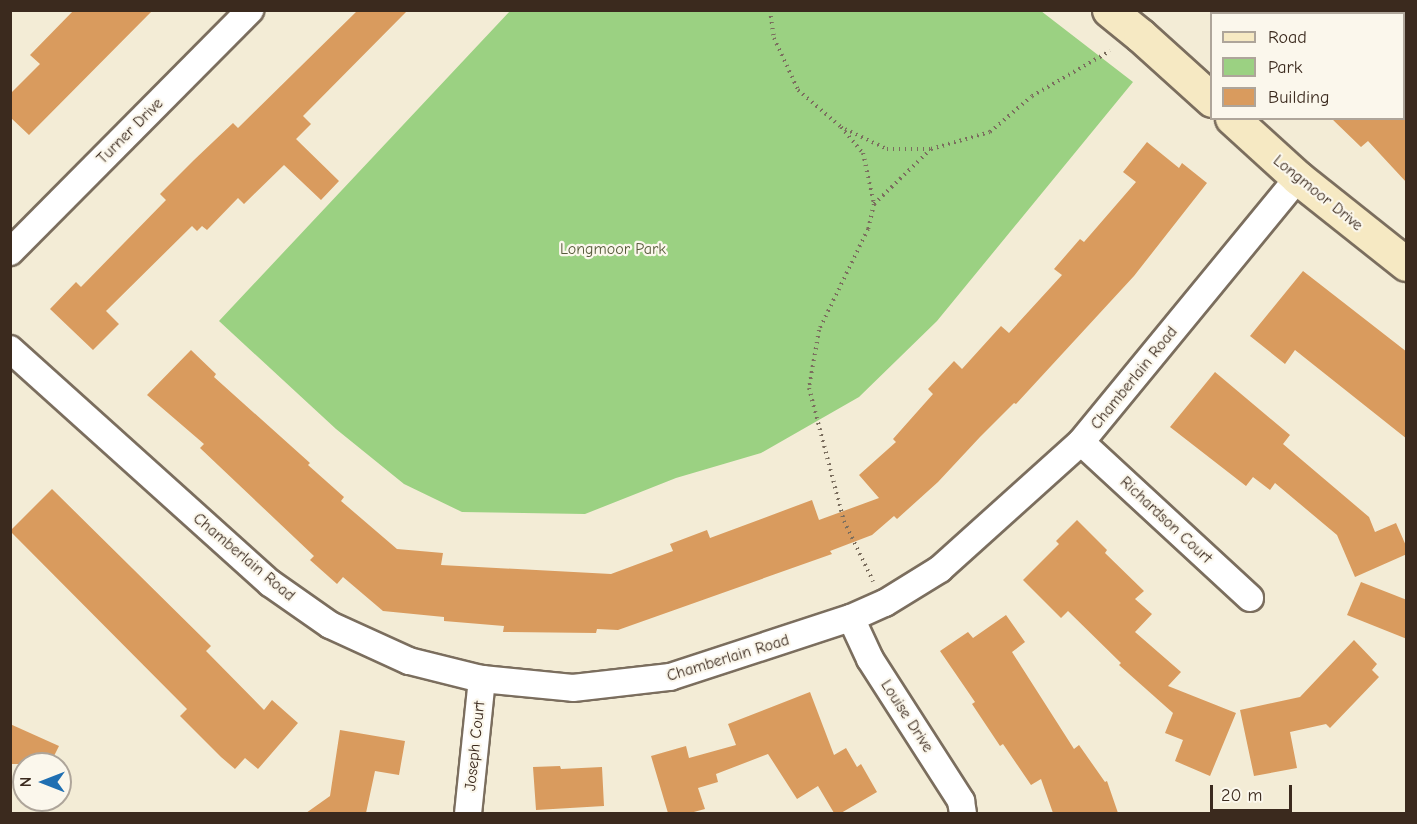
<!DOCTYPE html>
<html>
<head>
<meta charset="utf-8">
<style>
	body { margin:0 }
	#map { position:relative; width:1417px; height:824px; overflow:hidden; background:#f3ecd6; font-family:"Comic Neue",sans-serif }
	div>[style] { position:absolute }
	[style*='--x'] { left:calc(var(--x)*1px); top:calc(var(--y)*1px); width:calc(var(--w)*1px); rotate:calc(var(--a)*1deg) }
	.green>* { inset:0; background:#9bd182 }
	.building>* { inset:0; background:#d99b5e }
	.path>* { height:4px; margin-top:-2px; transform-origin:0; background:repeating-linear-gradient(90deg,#7b6e5e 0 1.5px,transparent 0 6px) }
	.roads { filter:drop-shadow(2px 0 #7b6e5e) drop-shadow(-2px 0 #7b6e5e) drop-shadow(0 2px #7b6e5e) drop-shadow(0 -2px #7b6e5e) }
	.street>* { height:26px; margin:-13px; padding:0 13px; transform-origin:13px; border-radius:13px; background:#fff }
	.secondary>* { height:33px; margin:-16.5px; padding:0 16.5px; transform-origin:16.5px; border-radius:16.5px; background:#f6e9c3 }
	span { translate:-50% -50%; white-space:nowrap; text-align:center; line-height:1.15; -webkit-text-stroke:4.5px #fbf7ec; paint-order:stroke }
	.street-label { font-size:16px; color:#3b2a1e }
	.park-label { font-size:16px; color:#585c3c }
	.frame { position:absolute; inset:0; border:12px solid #3b2a1e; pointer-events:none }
	.legend { position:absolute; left:1210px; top:12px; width:195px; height:108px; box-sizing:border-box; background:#fbf7ec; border:2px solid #aea59a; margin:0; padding:8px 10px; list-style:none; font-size:18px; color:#3b2a1e }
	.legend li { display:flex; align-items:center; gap:12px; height:30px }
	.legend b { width:30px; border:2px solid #aea59a }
	.north { position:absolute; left:12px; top:752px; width:60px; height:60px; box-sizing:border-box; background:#fbf7ec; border:2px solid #aea59a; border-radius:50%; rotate:270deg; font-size:16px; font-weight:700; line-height:24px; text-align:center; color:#3b2a1e }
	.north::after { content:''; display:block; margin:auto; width:21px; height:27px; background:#1f6fb2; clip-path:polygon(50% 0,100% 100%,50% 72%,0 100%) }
	.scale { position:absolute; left:1210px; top:785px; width:82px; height:27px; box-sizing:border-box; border:3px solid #3b2a1e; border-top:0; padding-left:8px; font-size:18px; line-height:21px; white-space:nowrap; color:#3b2a1e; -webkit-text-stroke:4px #fbf7ec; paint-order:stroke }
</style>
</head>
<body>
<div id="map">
	<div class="green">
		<div style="clip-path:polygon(510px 11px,1041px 11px,1133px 82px,937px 321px,859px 397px,761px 453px,676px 478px,585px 514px,462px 512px,404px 484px,336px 429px,219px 321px)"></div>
	</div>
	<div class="building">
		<div style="clip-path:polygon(74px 10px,153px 10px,29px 135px,10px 117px,10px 94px,40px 64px,30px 55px)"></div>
		<div style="clip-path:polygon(408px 10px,303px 116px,311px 124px,296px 139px,339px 181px,321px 200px,284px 165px,244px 204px,238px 198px,207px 230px,202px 226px,197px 231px,192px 226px,106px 311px,119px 324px,93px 350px,50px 309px,76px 282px,81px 287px,166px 200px,160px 194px,194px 160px,233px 123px,238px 128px,357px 11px)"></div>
		<div style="clip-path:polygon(1331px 118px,1407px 118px,1407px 183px,1368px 141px,1361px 147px)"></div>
		<div style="clip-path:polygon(1147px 142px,1179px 168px,1182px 163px,1207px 183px,1134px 276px,1016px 404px,1014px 403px,980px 437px,938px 482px,897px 519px,894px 516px,872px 535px,830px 551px,832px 554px,618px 630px,597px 629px,596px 633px,503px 632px,504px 626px,444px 621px,444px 617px,383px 611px,343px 577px,337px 584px,310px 560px,314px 556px,200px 448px,204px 444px,147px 395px,191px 350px,216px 374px,214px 377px,310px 463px,308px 465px,344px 497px,341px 501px,397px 549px,443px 553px,441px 565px,611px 574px,673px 551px,670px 544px,707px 530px,710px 538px,812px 500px,819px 520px,879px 498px,859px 475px,896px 442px,893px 439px,933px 394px,928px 389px,954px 361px,962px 369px,1001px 326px,1009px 333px,1062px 275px,1054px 269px,1080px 239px,1084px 242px,1136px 182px,1123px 172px)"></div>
		<div style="clip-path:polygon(1303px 271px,1407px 352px,1407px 439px,1295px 350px,1285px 364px,1250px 336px)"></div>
		<div style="clip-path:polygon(1215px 372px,1290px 435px,1283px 444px,1369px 517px,1375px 532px,1396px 523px,1407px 548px,1407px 554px,1355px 577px,1337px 535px,1275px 483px,1270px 490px,1253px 477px,1246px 486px,1170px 427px)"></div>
		<div style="clip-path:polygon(52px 489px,211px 646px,206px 651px,264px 710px,272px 700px,298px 723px,258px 769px,245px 758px,235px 769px,221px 757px,180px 716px,187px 709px,10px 531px)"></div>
		<div style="clip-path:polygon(1077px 520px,1107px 550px,1105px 553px,1144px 591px,1135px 599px,1152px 614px,1135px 632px,1181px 672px,1168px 686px,1236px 713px,1210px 776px,1175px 761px,1183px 740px,1165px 733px,1173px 713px,1119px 665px,1121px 663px,1068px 611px,1061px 618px,1023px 580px,1059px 544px,1056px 541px)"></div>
		<div style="clip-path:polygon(1361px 582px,1407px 600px,1407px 639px,1347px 615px)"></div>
		<div style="clip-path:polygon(1006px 615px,1025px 642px,1012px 652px,1074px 749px,1079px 745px,1105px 782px,1107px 781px,1118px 813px,1053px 813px,1041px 779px,1031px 785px,1003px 744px,1000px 746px,972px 704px,975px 702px,940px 651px,968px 632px,973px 638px)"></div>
		<div style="clip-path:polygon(1354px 640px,1377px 664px,1372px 670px,1379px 677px,1330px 728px,1326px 724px,1290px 732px,1297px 768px,1254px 776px,1240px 710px,1300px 697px)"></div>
		<div style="clip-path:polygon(810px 692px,834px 755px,846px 748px,857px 767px,861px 764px,877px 792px,841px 813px,834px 813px,818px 786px,797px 799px,768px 754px,716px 774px,718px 782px,698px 788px,705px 809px,690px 813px,668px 813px,651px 756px,686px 746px,689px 758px,736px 745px,728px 724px)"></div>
		<div style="clip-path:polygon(10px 724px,59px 746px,50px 764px,10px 764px)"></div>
		<div style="clip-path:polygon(340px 730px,405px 741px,399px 775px,375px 771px,366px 813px,306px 813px,330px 796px)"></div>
		<div style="clip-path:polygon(560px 766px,561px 769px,602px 767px,604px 806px,536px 810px,533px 767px)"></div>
	</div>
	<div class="path">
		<div style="--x:770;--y:10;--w:28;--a:82"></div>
		<div style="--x:774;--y:38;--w:57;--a:65.2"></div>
		<div style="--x:798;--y:90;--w:57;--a:40.7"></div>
		<div style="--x:841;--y:127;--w:34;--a:50"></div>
		<div style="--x:863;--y:153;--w:52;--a:77.8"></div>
		<div style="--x:874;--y:204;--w:26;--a:103"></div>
		<div style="--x:868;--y:229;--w:112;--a:115.9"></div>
		<div style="--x:819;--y:330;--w:59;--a:99.8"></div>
		<div style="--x:809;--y:388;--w:138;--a:75.3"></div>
		<div style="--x:844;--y:521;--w:67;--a:64.2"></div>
		<div style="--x:845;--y:129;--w:47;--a:25.5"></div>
		<div style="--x:887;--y:149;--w:44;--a:0"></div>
		<div style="--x:874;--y:204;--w:79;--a:-44"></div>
		<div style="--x:931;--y:149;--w:61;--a:-16.1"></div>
		<div style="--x:990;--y:132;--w:55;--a:-40.6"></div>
		<div style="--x:1032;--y:96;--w:90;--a:-30"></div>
	</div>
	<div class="roads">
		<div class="street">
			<div style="--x:10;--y:252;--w:341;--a:-45.2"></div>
			<div style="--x:10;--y:349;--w:350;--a:42"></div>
			<div style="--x:270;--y:583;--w:73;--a:35"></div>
			<div style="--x:330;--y:625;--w:87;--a:24.5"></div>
			<div style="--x:409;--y:661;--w:75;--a:13.9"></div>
			<div style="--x:482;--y:679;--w:91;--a:5.6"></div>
			<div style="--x:573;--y:688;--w:98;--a:-6.5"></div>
			<div style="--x:670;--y:677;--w:190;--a:-18.1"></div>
			<div style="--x:851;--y:618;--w:37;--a:-24"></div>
			<div style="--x:885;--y:603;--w:65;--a:-31.7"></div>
			<div style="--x:940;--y:569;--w:190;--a:-42"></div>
			<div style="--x:1081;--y:442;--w:342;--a:-50.6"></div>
			<div style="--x:1081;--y:442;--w:230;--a:42.7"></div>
			<div style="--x:851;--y:618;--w:45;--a:65.1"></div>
			<div style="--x:870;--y:659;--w:169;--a:57.3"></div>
			<div style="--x:961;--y:801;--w:13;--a:81"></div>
			<div style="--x:468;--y:814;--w:136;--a:-84.1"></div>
		</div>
		<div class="secondary">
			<div style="--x:1109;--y:10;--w:40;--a:39"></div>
			<div style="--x:1140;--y:35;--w:97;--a:42.1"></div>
			<div style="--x:1232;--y:118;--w:89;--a:42.3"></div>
			<div style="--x:1298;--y:178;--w:138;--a:38.5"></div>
		</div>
	</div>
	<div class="street-label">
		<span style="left:130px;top:131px;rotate:-45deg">Turner Drive</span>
		<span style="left:1318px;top:193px;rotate:39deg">Longmoor Drive</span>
		<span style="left:1134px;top:378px;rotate:-51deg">Chamberlain Road</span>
		<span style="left:1166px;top:520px;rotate:43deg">Richardson Court</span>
		<span style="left:244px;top:557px;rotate:40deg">Chamberlain Road</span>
		<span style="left:728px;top:658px;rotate:-17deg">Chamberlain Road</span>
		<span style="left:907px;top:716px;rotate:57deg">Louise Drive</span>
		<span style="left:475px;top:746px;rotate:-84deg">Joseph Court</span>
	</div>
	<div class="park-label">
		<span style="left:613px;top:249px">Longmoor Park</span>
	</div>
	<div class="frame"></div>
	<ul class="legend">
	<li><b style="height:8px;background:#f6e9c3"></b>Road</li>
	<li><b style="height:16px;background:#9bd182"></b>Park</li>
	<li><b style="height:16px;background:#d99b5e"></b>Building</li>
	</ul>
	<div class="north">N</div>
	<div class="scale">20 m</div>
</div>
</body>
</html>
